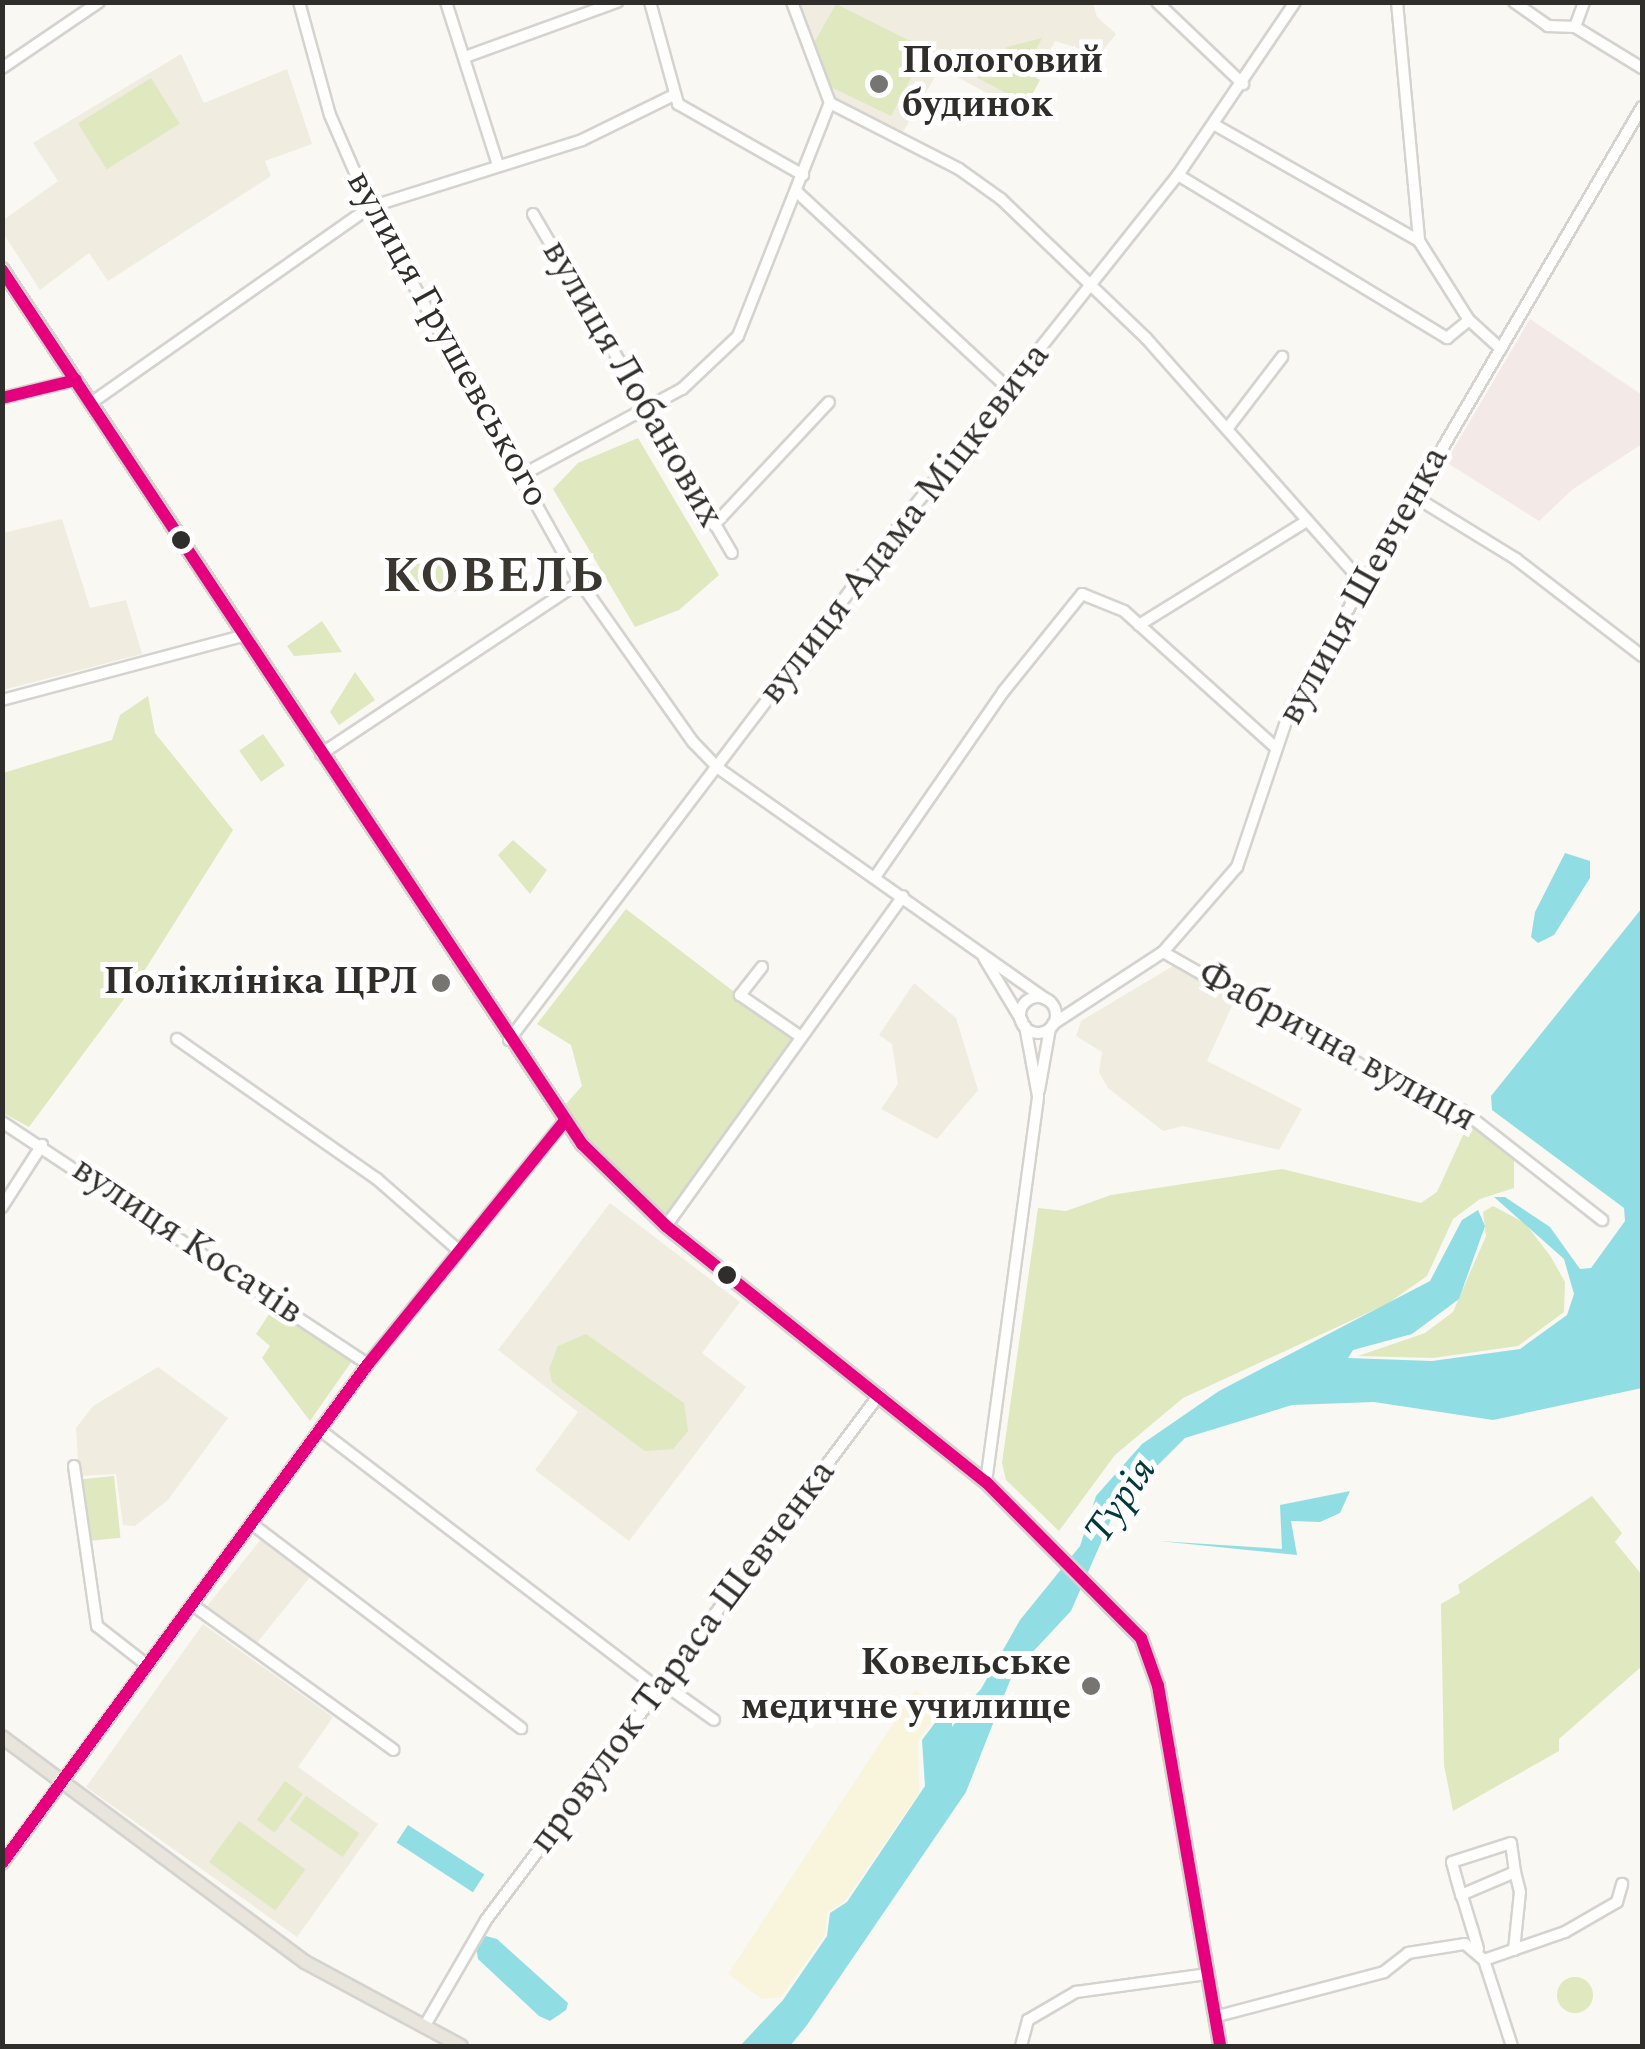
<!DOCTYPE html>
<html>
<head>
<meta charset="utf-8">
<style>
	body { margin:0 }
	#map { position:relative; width:1645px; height:2049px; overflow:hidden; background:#faf8f3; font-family:Spectral,serif }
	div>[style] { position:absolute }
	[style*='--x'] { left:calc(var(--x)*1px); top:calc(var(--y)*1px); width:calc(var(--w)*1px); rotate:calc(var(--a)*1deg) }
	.industrial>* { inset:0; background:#f3e9e6 }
	.built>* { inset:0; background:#f0ece0; transform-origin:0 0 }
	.green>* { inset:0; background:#dfe8bf; transform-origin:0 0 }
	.round { border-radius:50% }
	.sand>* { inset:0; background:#f9f4dc }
	.water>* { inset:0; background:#90dee3; transform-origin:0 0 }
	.roads { filter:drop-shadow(2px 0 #d4d3cf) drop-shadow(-2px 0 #d4d3cf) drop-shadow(0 2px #d4d3cf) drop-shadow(0 -2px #d4d3cf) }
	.minor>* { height:10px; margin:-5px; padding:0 5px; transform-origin:5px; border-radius:5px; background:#fefefd }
	.minor>.ring { margin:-5px; padding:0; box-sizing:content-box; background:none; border:10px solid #fefefd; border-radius:50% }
	.major>* { height:12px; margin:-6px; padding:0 6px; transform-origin:6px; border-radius:6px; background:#eae5dc }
	.bus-1>* { height:12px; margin:-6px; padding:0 6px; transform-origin:6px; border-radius:6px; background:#e5007d }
	.dots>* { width:28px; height:28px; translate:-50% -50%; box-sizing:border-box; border:5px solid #fff; border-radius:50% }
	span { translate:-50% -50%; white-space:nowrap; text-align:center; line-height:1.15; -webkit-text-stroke:10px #fff; paint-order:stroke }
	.poi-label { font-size:38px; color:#302e2b; font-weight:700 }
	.left { translate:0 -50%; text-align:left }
	.right { translate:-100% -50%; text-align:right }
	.street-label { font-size:38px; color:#302e2b }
	.water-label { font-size:40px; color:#00383c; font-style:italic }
	.district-label { font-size:48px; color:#3a3730; font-weight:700; letter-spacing:2.5px }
	.frame { position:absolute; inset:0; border:5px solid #302e2b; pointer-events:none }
</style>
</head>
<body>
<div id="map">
	<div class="industrial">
		<div style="clip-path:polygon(1530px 319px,1642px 395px,1642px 444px,1573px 489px,1539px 521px,1446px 462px)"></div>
	</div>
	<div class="built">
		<div style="clip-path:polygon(796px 3px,1093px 3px,1097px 17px,1116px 34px,1099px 55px,1055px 41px,1019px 110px,940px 68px,903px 132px,833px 101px)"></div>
		<div style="clip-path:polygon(181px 54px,204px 103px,287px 69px,312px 144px,265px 161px,271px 176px,108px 281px,89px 253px,40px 290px,3px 233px,2px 221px,58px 181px,33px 143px)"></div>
		<div style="clip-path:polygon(62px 519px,90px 608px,126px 600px,142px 654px,3px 690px,3px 533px)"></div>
		<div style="clip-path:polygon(1178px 963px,1236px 997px,1207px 1061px,1302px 1109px,1279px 1150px,1183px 1126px,1163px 1131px,1108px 1088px,1099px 1072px,1102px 1052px,1076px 1036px,1081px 1021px)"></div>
		<div style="clip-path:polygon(914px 983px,956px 1018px,978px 1090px,937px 1139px,881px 1109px,898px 1084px,892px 1044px,879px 1035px)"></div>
		<div style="clip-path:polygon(610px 1203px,740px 1302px,702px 1353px,746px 1387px,629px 1541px,535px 1470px,578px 1412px,498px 1350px)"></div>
		<div style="clip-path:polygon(158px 1367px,228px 1418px,168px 1500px,135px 1526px,123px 1525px,116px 1474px,79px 1476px,76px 1428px,93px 1406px)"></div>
		<div style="left:262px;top:1538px;width:62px;height:89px;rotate:39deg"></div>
		<div style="clip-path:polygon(203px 1624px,333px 1717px,298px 1767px,378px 1824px,297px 1937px,86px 1787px)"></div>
	</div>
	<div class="green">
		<div style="clip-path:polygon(836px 4px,926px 49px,891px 116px,831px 87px,815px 41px)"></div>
		<div style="clip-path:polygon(1042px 38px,1025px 71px,1040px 80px,1027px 104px,942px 59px,990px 78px,1007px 47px)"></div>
		<div style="left:151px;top:78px;width:54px;height:86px;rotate:58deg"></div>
		<div style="clip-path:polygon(638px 438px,719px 575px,679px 610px,635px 627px,553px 489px,578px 463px)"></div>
		<div style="clip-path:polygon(443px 556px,460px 583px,455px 592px,418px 584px,409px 572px,414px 560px,426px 568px)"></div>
		<div style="clip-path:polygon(322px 621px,342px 652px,294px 656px,287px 646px)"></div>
		<div style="clip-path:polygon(355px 672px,375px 700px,339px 725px,330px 712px)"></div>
		<div style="clip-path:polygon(148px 696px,155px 733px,233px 830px,141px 976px,29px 1127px,3px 1113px,3px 773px,112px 740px,120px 715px)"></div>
		<div style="left:263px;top:734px;width:38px;height:29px;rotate:55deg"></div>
		<div style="clip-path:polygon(513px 840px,547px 870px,530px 894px,498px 855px)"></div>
		<div style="clip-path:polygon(626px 909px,793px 1037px,667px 1216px,585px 1135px,566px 1104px,582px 1086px,571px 1045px,537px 1024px)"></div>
		<div style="clip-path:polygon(1469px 1122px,1514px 1160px,1514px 1188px,1480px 1199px,1453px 1219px,1427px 1276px,1387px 1304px,1183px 1398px,1115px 1455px,1059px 1531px,1006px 1480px,1002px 1463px,1038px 1208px,1066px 1211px,1111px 1195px,1282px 1169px,1421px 1203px,1437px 1192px)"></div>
		<div style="clip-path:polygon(1493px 1206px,1525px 1223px,1551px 1257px,1565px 1282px,1564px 1312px,1518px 1346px,1433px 1358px,1358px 1356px,1425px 1333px,1453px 1312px,1486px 1236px,1483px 1212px)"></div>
		<div style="clip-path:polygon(273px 1308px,352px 1361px,310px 1421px,262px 1358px,270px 1346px,256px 1334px)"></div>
		<div style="clip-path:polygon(586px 1334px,684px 1403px,688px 1431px,673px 1449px,645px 1451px,552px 1382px,549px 1369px,558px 1346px)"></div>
		<div style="left:114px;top:1476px;width:62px;height:32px;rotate:84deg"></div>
		<div style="clip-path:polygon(1592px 1496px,1622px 1533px,1615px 1542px,1642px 1575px,1642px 1666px,1559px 1739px,1559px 1751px,1453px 1811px,1444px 1765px,1441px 1604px,1460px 1593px,1458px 1585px)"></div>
		<div style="left:285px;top:1781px;width:22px;height:48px;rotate:36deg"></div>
		<div style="left:306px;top:1796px;width:65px;height:29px;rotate:35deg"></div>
		<div style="left:239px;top:1821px;width:82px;height:51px;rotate:36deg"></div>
		<div class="round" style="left:1557px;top:1977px;width:36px;height:36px"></div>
	</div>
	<div class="sand">
		<div style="clip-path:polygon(915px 1690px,942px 1707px,918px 1741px,919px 1793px,845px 1901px,827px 1913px,825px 1935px,781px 1997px,762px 1999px,728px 1974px)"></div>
	</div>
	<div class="water">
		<div style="clip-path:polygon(1565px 853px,1590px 861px,1590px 878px,1554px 935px,1538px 943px,1531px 937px,1535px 912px)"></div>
		<div style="clip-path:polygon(1642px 908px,1642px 1388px,1493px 1420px,1374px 1402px,1292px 1405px,1185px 1438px,1117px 1506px,1071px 1611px,1013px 1673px,966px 1792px,807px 2025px,790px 2046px,740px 2046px,783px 2000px,827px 1936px,830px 1913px,847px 1902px,925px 1786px,922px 1740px,947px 1707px,966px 1705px,981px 1689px,1020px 1620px,1080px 1546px,1096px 1496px,1142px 1444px,1219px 1391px,1430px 1281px,1462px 1220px,1478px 1210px,1485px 1226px,1459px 1299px,1412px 1334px,1353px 1350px,1348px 1358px,1432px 1361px,1520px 1349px,1567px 1315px,1574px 1294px,1564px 1259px,1494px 1197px,1505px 1197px,1550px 1227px,1580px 1269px,1591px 1268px,1625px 1221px,1624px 1208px,1492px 1110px,1491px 1096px)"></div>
		<div style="clip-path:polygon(1350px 1491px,1340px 1513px,1320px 1522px,1291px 1521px,1297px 1555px,1159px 1541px,1282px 1549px,1280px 1505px)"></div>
		<div style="left:408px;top:1825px;width:91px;height:21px;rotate:33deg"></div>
		<div style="clip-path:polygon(486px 1936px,497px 1939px,568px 2003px,566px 2010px,550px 2021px,539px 2016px,478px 1959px,476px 1947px)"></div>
	</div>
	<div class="roads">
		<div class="minor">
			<div style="--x:299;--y:2;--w:117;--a:74.7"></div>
			<div style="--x:330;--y:115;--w:100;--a:66.5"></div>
			<div style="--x:370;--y:207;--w:430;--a:60.8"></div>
			<div style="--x:580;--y:582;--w:196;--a:54.8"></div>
			<div style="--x:693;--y:742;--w:36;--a:46"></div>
			<div style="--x:718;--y:768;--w:401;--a:35.2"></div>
			<div style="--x:446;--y:2;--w:171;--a:72.3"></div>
			<div style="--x:650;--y:2;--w:106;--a:74.6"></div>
			<div style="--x:678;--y:104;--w:144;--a:29.6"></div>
			<div style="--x:1157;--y:2;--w:119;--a:43.6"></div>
			<div style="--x:1397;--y:2;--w:240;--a:84.7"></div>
			<div style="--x:1419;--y:241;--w:93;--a:57.7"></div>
			<div style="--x:1469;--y:320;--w:43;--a:42.2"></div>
			<div style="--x:1514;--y:2;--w:42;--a:35.2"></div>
			<div style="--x:1548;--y:26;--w:27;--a:2"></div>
			<div style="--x:1575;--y:27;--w:79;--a:31.5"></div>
			<div style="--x:1575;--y:27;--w:27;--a:-70"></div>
			<div style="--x:465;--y:57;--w:162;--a:-19.9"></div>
			<div style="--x:2;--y:68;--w:117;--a:-34.2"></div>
			<div style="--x:830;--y:103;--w:145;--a:27.1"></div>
			<div style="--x:959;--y:169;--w:52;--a:35.5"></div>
			<div style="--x:1001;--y:199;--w:201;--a:43.8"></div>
			<div style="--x:1146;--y:338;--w:326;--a:48.5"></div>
			<div style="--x:1215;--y:125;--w:235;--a:29.6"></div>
			<div style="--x:1178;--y:175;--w:315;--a:31.2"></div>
			<div style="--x:1447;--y:338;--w:28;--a:-39"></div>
			<div style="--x:797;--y:192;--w:288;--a:42.9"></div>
			<div style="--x:533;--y:214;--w:393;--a:59.6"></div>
			<div style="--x:2;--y:398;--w:76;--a:-13.7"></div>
			<div style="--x:91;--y:403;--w:341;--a:-35.1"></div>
			<div style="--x:370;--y:207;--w:222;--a:-17.5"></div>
			<div style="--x:582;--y:140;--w:102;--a:-26.1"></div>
			<div style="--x:1227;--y:429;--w:91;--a:-52.6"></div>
			<div style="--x:522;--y:475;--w:182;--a:-28.3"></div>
			<div style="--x:682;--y:389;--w:77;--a:-43.4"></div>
			<div style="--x:738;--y:336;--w:251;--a:-68.5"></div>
			<div style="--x:830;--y:103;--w:108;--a:-110.6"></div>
			<div style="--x:1412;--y:495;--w:122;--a:31.6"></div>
			<div style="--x:1516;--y:559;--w:159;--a:37.6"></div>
			<div style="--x:714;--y:525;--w:168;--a:-46.9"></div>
			<div style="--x:1139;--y:625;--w:195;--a:-31.8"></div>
			<div style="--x:2;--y:700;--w:248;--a:-14.9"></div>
			<div style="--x:321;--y:754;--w:311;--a:-33.6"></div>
			<div style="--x:875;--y:877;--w:225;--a:-55.3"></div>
			<div style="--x:1003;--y:692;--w:126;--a:-51.1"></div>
			<div style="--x:1082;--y:594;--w:45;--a:22"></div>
			<div style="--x:1124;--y:611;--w:205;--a:42"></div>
			<div style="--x:1163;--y:952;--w:252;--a:29.7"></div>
			<div style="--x:1382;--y:1077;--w:88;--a:22.8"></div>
			<div style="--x:1463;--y:1111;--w:177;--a:38.1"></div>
			<div style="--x:984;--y:958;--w:74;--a:58.9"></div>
			<div style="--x:762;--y:967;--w:36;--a:128"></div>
			<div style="--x:740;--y:995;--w:74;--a:34.5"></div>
			<div class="ring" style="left:1020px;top:997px;width:26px;height:26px"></div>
			<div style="--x:1053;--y:1024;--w:131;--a:-33.2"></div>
			<div style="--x:1163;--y:952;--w:113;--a:-49"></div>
			<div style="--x:1237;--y:867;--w:169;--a:-71.4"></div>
			<div style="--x:1291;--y:707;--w:695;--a:-59.67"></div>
			<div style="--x:177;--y:1039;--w:244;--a:35"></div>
			<div style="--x:377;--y:1179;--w:106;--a:41.2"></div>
			<div style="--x:509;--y:1040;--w:662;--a:-52.8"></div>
			<div style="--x:909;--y:513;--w:432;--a:-51.5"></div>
			<div style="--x:1178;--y:175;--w:209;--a:-55.9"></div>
			<div style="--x:1039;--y:1090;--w:63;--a:-79.9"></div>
			<div style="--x:2;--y:1122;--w:439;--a:33.5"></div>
			<div style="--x:2;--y:1207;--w:74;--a:-57.2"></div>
			<div style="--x:666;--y:1226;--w:406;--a:-54.3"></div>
			<div style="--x:320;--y:1430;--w:429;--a:37.4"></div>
			<div style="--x:74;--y:1466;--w:162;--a:81.8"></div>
			<div style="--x:97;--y:1626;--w:63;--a:38"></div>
			<div style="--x:986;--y:1482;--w:389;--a:-82.3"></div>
			<div style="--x:1038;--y:1096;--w:71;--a:-100.5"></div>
			<div style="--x:252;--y:1524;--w:338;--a:37.2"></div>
			<div style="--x:194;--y:1606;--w:246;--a:35.8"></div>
			<div style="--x:665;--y:1685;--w:60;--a:35.5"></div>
			<div style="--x:2;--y:1864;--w:620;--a:-53.8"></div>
			<div style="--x:368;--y:1364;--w:311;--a:-51"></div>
			<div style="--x:1461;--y:1895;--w:59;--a:-23.1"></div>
			<div style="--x:1515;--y:1872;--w:29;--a:-98"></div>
			<div style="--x:1511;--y:1843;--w:62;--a:162.1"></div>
			<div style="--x:1452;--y:1862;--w:16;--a:75"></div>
			<div style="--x:1456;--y:1877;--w:19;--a:74"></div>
			<div style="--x:1461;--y:1895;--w:4;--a:63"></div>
			<div style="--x:1463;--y:1899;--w:30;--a:73"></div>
			<div style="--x:1472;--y:1928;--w:22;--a:74"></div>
			<div style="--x:1514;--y:1950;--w:58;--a:-84.1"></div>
			<div style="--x:1520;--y:1892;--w:21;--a:-104"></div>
			<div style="--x:1484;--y:1960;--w:86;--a:-19.1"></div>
			<div style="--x:1565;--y:1932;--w:60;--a:-30"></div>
			<div style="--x:1617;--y:1902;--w:19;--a:-74"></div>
			<div style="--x:1214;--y:2017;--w:176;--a:-14.8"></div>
			<div style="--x:1384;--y:1972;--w:31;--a:-38"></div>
			<div style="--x:1408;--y:1953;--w:58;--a:-9"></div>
			<div style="--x:1465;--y:1944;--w:25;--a:40"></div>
			<div style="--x:1484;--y:1960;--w:90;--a:72"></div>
			<div style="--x:424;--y:2027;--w:124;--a:-59.9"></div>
			<div style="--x:486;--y:1920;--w:656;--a:-53.18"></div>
			<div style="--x:1021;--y:2046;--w:27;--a:-75"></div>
			<div style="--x:1028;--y:2020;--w:56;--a:-30.3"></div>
			<div style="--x:1076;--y:1992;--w:132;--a:-7.8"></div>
		</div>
		<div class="major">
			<div style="--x:2;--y:269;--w:1050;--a:56.46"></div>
			<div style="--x:582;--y:1144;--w:117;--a:44.3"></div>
			<div style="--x:666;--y:1226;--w:410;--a:38.7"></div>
			<div style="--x:986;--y:1482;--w:220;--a:45.2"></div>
			<div style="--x:1141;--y:1638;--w:51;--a:70.5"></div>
			<div style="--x:1158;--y:1686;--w:365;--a:80.2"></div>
			<div style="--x:2;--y:1737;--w:377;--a:36.6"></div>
			<div style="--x:305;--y:1962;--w:177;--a:28.3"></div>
		</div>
	</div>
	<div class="bus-1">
		<div style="--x:2;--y:270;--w:1049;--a:56.43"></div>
		<div style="--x:582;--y:1144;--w:117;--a:44.3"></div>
		<div style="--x:666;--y:1226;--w:410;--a:38.7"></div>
		<div style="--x:986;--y:1482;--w:220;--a:45.2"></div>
		<div style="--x:1141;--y:1638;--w:51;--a:70.5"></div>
		<div style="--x:1158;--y:1686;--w:365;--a:80.2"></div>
		<div style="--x:2;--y:398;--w:76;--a:-13.7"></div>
		<div style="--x:2;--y:1863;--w:619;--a:-53.74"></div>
		<div style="--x:368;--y:1364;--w:311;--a:-51"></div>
	</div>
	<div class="dots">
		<div style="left:879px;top:84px;background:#777571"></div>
		<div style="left:181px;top:540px;background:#302e2b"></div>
		<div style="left:441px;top:983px;background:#777571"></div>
		<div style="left:727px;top:1275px;background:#302e2b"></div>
		<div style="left:1091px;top:1686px;background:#777571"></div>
	</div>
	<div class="poi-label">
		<span class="left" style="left:902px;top:84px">Пологовий<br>будинок</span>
		<span class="right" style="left:418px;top:983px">Поліклініка ЦРЛ</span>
		<span class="right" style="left:1071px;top:1686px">Ковельське<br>медичне училище</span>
	</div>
	<div class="street-label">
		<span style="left:447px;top:339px;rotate:61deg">вулиця Грушевського</span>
		<span style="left:632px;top:384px;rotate:60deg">вулиця Лобанових</span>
		<span style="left:905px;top:524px;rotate:-52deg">вулиця Адама Міцкевича</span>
		<span style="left:1364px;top:586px;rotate:-61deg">вулиця Шевченка</span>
		<span style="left:1337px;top:1047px;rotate:29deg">Фабрична вулиця</span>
		<span style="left:187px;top:1241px;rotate:34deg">вулиця Косачів</span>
		<span style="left:683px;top:1657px;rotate:-53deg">провулок Тараса Шевченка</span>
	</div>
	<div class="water-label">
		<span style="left:1121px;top:1501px;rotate:-56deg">Турія</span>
	</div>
	<div class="district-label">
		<span style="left:494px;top:577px">КОВЕЛЬ</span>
	</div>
	<div class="frame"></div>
</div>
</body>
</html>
